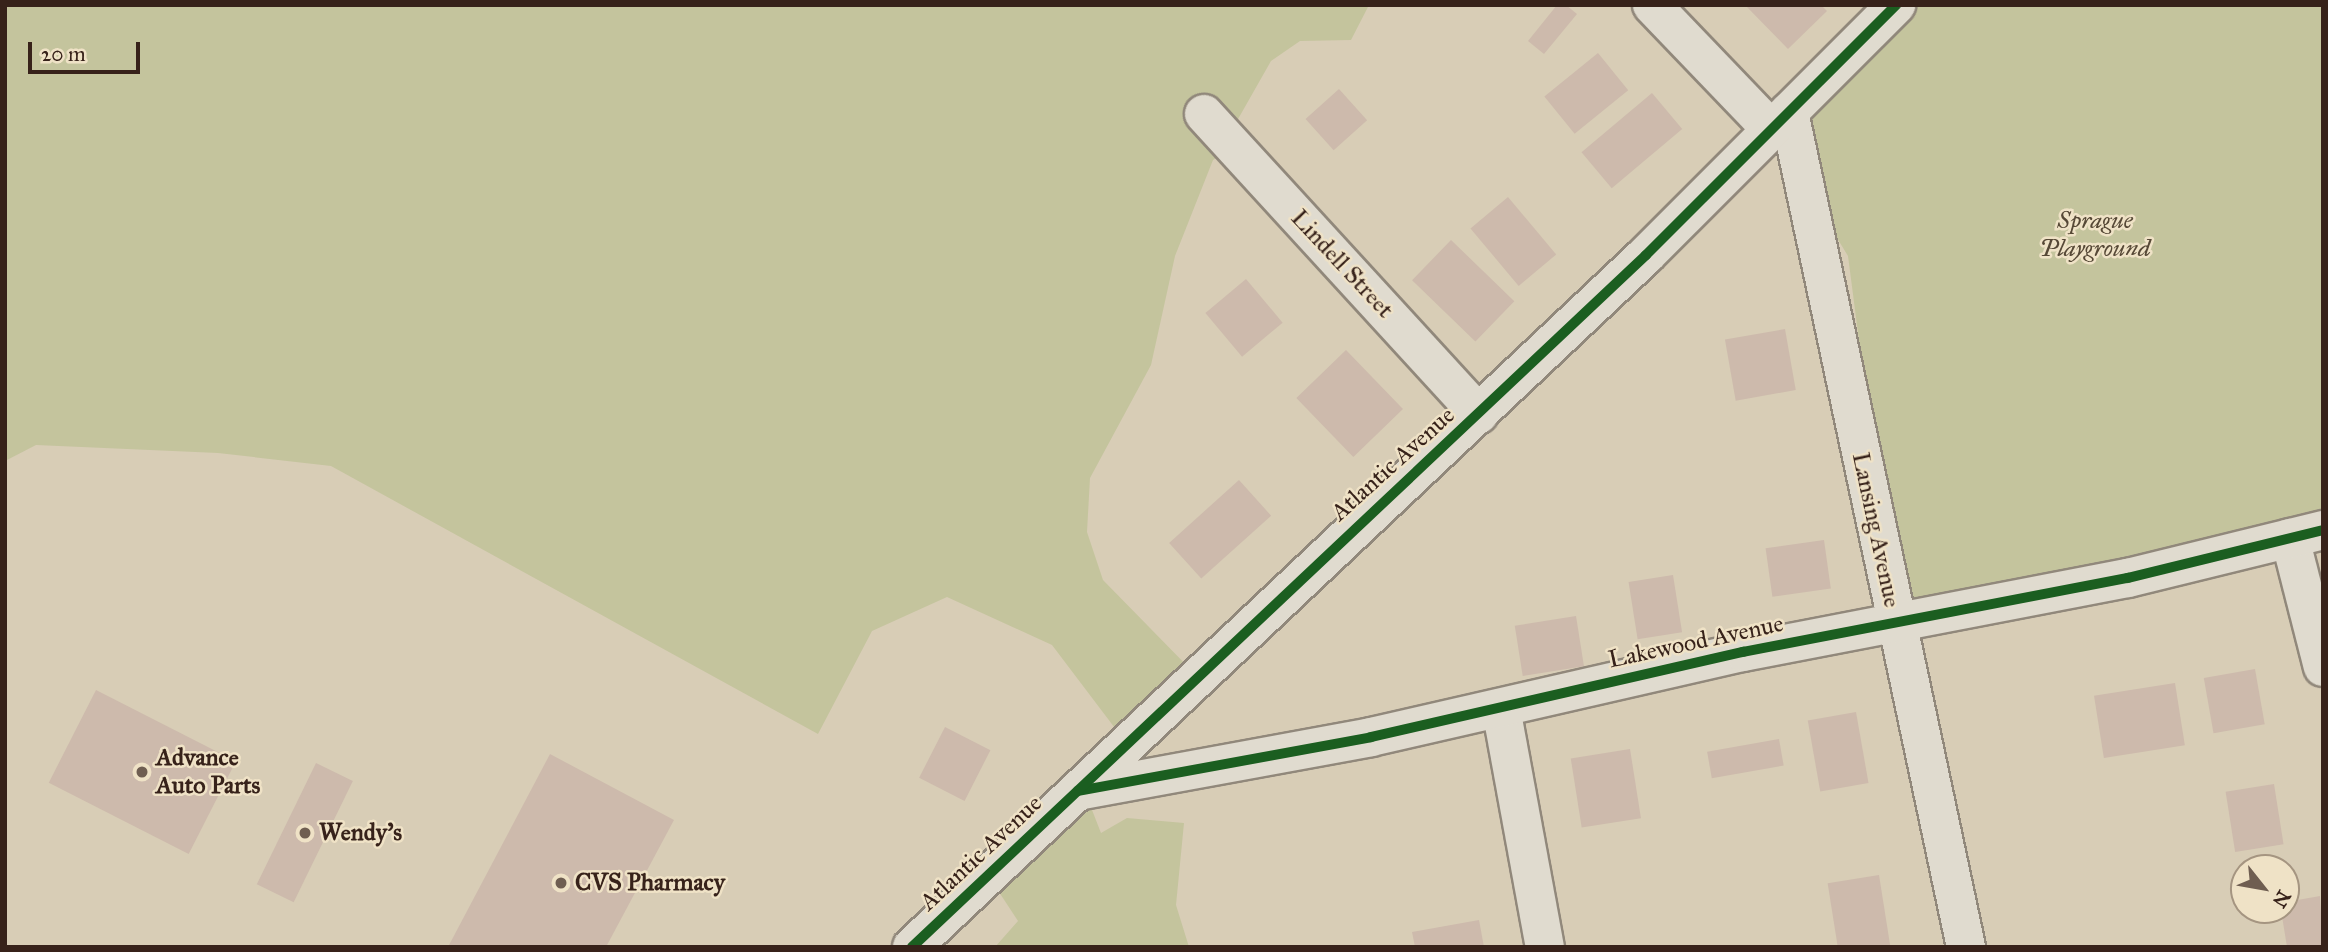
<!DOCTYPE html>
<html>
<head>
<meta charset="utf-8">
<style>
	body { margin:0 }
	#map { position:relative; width:2328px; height:952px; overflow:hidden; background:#d8cdb6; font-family:"IM FELL Great Primer",serif }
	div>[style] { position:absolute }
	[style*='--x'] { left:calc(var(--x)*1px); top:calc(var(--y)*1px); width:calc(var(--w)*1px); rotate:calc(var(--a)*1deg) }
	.green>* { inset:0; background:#c4c49d }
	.building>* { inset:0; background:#cdbaac; transform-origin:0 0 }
	.roads { filter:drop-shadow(2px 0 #91887b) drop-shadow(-2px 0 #91887b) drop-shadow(0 2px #91887b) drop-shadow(0 -2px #91887b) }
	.minor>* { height:38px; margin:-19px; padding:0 19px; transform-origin:19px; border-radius:19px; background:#e0dbcf }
	.cycleway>* { height:10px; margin:-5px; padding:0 5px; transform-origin:5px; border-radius:5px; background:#1b5e20 }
	.dots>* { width:19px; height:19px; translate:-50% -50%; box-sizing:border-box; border:4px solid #efe2c6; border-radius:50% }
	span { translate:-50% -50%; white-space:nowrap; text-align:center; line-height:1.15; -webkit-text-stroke:5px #efe2c6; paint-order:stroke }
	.park-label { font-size:24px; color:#564836; font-style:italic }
	.street-label { font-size:24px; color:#37221a }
	.poi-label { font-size:24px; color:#37221a; font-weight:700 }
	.left { translate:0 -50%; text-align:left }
	.frame { position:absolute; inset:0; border:7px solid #37221a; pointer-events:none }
	.north { position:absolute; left:2230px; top:854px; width:70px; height:70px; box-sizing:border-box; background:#efe2c6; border:2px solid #a59581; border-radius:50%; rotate:121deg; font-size:19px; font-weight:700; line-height:28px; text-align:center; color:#37221a }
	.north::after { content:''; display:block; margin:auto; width:24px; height:32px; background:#6f5e51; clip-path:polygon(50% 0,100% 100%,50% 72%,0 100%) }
	.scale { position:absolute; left:28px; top:42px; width:112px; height:32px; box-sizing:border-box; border:4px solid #37221a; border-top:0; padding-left:9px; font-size:21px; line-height:24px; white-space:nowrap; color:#37221a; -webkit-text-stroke:5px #efe2c6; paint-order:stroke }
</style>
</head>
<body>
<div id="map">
	<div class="green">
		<div style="clip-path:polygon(5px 5px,1369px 5px,1351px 40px,1300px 41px,1271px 61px,1225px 142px,1228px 151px,1213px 160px,1175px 256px,1151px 365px,1090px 478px,1087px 532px,1103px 580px,1196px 675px,1130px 748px,1052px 645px,947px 597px,872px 631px,818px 734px,331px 466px,218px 453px,36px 445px,5px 461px)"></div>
		<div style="clip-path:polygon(1898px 5px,2323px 5px,2323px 534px,1896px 624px,1848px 256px,1776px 138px)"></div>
		<div style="clip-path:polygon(1085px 792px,1101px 833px,1127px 818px,1184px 823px,1176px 905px,1189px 947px,995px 947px,1018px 921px,997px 889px)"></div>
	</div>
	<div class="building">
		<div style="clip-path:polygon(1557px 5px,1566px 5px,1577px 14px,1544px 54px,1528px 41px)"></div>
		<div style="clip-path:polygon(1745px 5px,1821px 5px,1827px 11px,1788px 49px)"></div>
		<div style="left:1598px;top:53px;width:48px;height:69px;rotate:51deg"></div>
		<div style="left:1339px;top:89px;width:42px;height:45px;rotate:48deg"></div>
		<div style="left:1652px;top:93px;width:47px;height:92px;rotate:50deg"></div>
		<div style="left:1508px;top:197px;width:75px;height:49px;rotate:50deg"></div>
		<div style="left:1451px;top:240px;width:88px;height:56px;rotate:44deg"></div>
		<div style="left:1246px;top:279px;width:57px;height:53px;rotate:50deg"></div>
		<div style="left:1785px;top:329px;width:62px;height:61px;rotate:80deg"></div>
		<div style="left:1346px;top:350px;width:82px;height:69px;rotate:46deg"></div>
		<div style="left:1239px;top:480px;width:48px;height:94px;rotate:48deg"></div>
		<div style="left:1824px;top:540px;width:49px;height:59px;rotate:82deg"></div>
		<div style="left:1673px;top:575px;width:58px;height:45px;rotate:81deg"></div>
		<div style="left:1576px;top:616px;width:51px;height:62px;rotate:81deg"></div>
		<div style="left:2255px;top:669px;width:56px;height:52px;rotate:80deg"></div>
		<div style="left:2175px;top:683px;width:63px;height:82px;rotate:81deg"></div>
		<div style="left:96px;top:690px;width:157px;height:104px;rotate:27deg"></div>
		<div style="left:1856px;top:712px;width:72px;height:49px;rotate:80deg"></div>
		<div style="left:945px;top:727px;width:51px;height:57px;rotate:27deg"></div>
		<div style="left:1779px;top:739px;width:27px;height:73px;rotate:80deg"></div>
		<div style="left:1630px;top:749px;width:70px;height:60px;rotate:81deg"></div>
		<div style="clip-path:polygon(550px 754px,674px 820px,606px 947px,448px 947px)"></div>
		<div style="left:316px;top:763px;width:41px;height:135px;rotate:26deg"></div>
		<div style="left:2274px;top:784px;width:61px;height:49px;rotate:81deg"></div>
		<div style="left:1879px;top:875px;width:73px;height:52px;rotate:81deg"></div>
		<div style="clip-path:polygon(2320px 896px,2323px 947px,2287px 947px,2281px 910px,2286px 910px,2286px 902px)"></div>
		<div style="clip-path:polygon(1479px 920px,1484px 947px,1415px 947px,1412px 932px)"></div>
	</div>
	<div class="roads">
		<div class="minor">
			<div style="--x:1652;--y:5;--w:173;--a:46.2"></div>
			<div style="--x:1789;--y:112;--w:854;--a:78.03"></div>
			<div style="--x:1204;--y:114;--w:407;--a:47.5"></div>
			<div style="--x:2290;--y:538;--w:133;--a:75.7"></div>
			<div style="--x:1501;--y:708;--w:243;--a:79.6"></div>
			<div style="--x:1078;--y:791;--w:298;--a:-10.4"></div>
			<div style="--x:1371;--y:737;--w:382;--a:-12.9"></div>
			<div style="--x:1743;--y:652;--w:392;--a:-10.9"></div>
			<div style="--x:2128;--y:578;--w:201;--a:-13.8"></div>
			<div style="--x:912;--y:947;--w:1009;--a:-43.31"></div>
			<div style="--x:1646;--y:255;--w:354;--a:-45"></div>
		</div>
	</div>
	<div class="cycleway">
		<div style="--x:1078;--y:791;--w:298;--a:-10.4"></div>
		<div style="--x:1371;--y:737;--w:382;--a:-12.9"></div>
		<div style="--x:1743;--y:652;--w:392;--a:-10.9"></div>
		<div style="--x:2128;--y:578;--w:201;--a:-13.8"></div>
		<div style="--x:912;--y:947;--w:1009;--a:-43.31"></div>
		<div style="--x:1646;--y:255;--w:354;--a:-45"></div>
	</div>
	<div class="dots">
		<div style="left:142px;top:772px;background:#6f5e51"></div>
		<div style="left:305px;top:833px;background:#6f5e51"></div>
		<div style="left:561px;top:883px;background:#6f5e51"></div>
	</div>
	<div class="park-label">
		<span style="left:2095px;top:235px">Sprague<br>Playground</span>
	</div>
	<div class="street-label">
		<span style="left:1342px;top:264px;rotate:47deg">Lindell Street</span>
		<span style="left:1393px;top:464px;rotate:-42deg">Atlantic Avenue</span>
		<span style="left:1876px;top:530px;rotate:78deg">Lansing Avenue</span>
		<span style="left:1696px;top:642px;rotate:-12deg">Lakewood Avenue</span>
		<span style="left:981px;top:853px;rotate:-43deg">Atlantic Avenue</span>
	</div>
	<div class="poi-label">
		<span class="left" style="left:156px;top:772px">Advance<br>Auto Parts</span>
		<span class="left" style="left:319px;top:833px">Wendy's</span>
		<span class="left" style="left:575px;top:883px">CVS Pharmacy</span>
	</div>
	<div class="frame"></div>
	<div class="north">N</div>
	<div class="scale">20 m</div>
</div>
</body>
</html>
